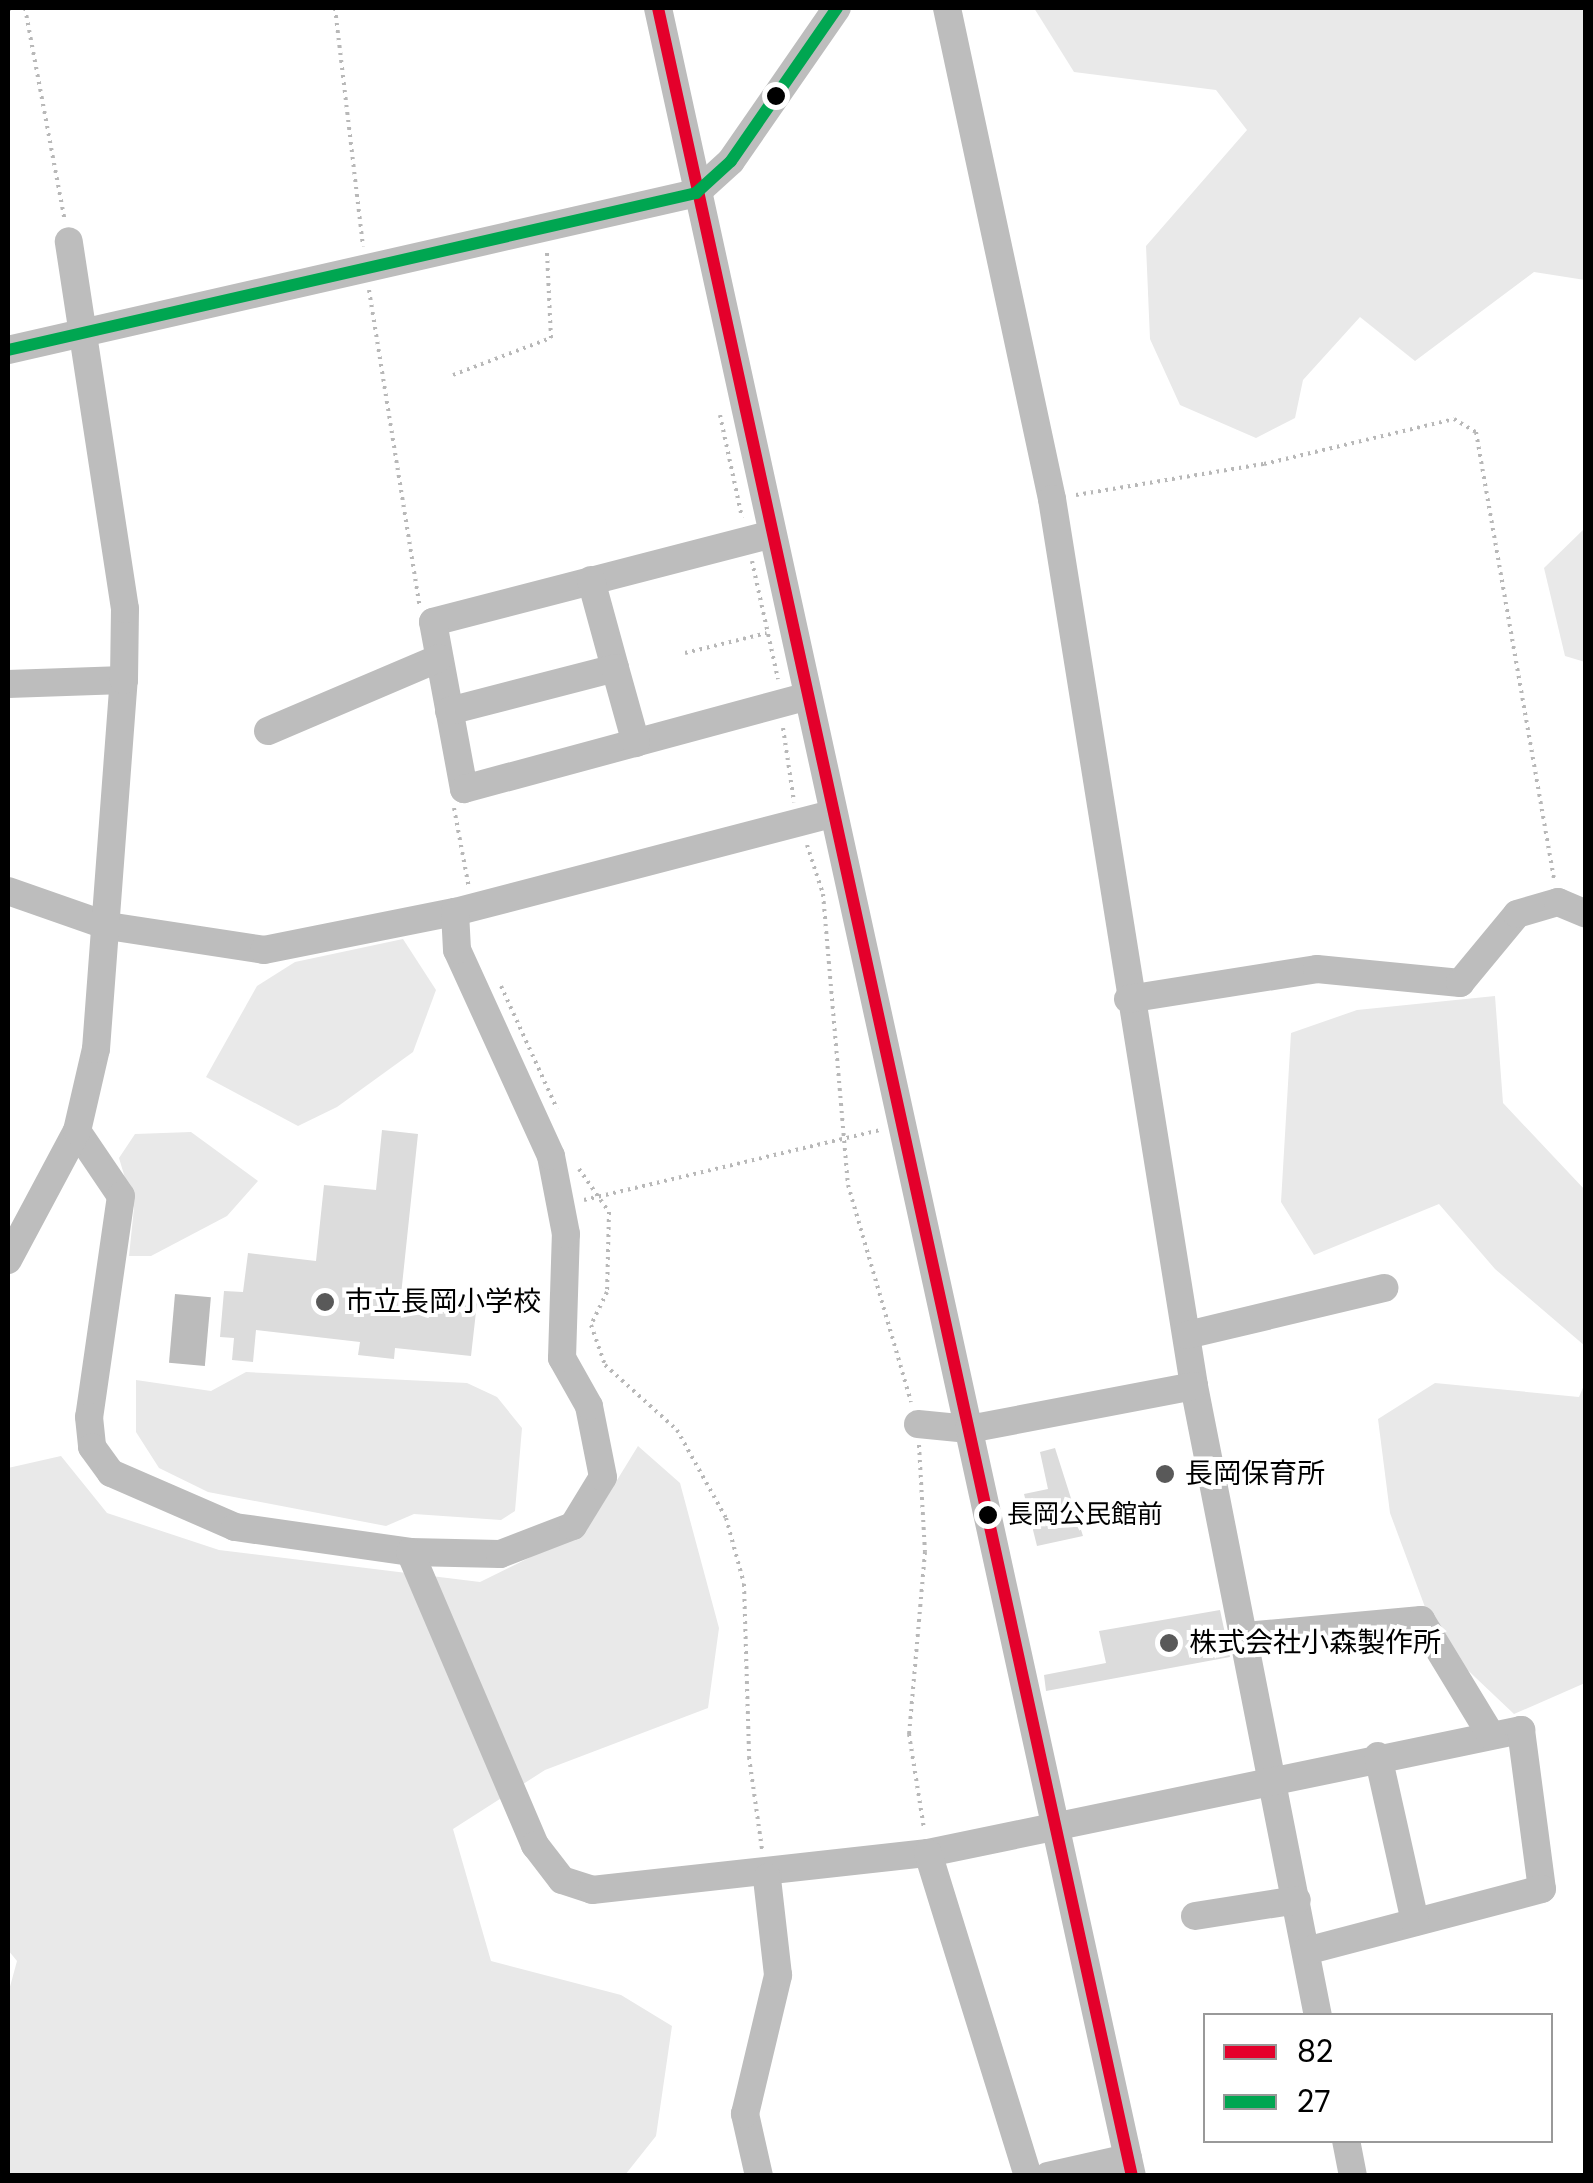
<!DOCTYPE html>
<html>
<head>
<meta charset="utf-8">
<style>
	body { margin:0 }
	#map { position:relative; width:1593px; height:2183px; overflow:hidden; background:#fff; font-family:Poppins,"Noto Sans JP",sans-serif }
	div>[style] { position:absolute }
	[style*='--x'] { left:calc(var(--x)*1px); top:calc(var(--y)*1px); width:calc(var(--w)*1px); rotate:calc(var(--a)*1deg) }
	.green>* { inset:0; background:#e9e9e9 }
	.water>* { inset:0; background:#bbb; transform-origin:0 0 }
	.building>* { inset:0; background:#dcdcdc }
	.path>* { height:4px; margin-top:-2px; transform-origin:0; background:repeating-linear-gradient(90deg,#b8b8b8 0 2.5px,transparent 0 7.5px) }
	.minor>* { height:28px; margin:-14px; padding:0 14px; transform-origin:14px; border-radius:14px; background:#bdbdbd }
	.bus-1>* { height:12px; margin:-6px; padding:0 6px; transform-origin:6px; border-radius:6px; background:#e4002b }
	.bus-2>* { height:12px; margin:-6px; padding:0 6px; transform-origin:6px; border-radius:6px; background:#00a651 }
	.dots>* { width:28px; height:28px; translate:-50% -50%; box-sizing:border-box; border:5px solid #fff; border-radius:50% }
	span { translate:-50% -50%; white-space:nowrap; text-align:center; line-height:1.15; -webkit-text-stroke:8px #fff; paint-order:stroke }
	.bus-label { font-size:26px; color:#000 }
	.left { translate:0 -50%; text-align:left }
	.poi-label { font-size:28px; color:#000 }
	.frame { position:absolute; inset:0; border:10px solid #000; pointer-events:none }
	.legend { position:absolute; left:1203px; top:2013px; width:350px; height:130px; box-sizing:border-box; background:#fff; border:2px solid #999; margin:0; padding:12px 18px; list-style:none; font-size:30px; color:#000 }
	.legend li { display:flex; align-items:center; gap:20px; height:50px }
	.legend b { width:50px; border:2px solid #999 }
</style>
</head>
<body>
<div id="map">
	<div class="green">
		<div style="clip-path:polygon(1034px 8px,1585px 8px,1585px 280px,1534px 272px,1415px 361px,1360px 317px,1303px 380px,1295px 418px,1256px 438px,1180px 405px,1150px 339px,1146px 246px,1247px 130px,1216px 90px,1074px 72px)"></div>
		<div style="clip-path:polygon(1585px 528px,1585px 662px,1565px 656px,1544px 568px)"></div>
		<div style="clip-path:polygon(403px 939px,436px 990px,413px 1052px,337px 1107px,298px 1126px,206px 1077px,257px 986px,295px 962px)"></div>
		<div style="clip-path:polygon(1495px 996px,1503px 1103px,1585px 1190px,1585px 1346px,1495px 1269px,1439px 1204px,1314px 1255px,1281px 1202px,1291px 1033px,1357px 1010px)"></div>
		<div style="clip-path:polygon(191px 1132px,258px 1181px,227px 1216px,151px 1256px,129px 1256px,134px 1208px,119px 1158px,135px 1134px)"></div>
		<div style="clip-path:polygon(246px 1372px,467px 1383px,497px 1397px,522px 1428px,515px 1511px,501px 1520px,414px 1514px,386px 1526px,208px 1492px,159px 1468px,136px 1432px,136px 1380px,211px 1391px)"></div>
		<div style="clip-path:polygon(1435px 1383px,1579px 1397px,1585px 1383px,1585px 1683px,1514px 1714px,1438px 1642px,1390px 1513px,1378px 1419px)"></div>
		<div style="clip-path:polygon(638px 1446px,680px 1483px,719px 1628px,708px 1708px,545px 1770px,453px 1829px,491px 1961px,621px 1995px,672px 2026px,656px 2136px,625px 2175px,8px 2175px,8px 1994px,17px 1961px,8px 1950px,8px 1468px,61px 1456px,107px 1513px,219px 1550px,480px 1582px,587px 1529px)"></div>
	</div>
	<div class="water">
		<div style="left:175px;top:1294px;width:36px;height:69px;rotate:5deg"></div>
	</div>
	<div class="building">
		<div style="clip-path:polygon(382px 1130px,418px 1134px,401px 1295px,477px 1303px,471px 1356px,395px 1348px,394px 1359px,358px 1355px,360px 1342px,256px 1330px,253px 1362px,232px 1360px,234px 1338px,220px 1337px,224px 1291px,243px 1292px,248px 1253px,316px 1261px,324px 1185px,376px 1190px)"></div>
		<div style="clip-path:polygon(1055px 1448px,1083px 1536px,1037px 1546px,1024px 1494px,1048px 1489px,1040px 1452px)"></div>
		<div style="clip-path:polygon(1220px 1610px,1230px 1657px,1046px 1691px,1044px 1675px,1106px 1663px,1099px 1631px)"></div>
	</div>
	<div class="path">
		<div style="--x:25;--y:8;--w:217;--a:79.4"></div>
		<div style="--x:335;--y:8;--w:240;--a:83.3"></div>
		<div style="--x:8;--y:9;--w:8;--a:-7"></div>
		<div style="--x:369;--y:290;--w:321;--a:80.9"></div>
		<div style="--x:453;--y:375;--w:105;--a:-20.7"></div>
		<div style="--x:551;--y:338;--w:86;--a:-92.7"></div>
		<div style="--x:720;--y:415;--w:105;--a:77.9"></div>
		<div style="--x:1076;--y:495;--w:191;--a:-9.4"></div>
		<div style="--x:1264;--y:464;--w:195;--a:-13.3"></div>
		<div style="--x:1454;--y:419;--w:26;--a:31"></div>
		<div style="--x:1476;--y:432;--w:454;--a:80.1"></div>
		<div style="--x:752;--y:561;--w:121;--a:77.6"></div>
		<div style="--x:685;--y:653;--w:84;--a:-13.7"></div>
		<div style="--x:783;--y:728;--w:75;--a:81.5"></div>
		<div style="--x:454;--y:808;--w:81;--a:79.4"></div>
		<div style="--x:807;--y:845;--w:52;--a:71.9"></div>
		<div style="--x:823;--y:894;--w:292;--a:85.1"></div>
		<div style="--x:848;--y:1185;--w:226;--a:73.8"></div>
		<div style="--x:501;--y:986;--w:135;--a:65.5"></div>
		<div style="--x:579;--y:1169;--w:52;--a:55.1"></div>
		<div style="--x:609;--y:1212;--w:80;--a:91.4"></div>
		<div style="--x:607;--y:1292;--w:37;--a:116"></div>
		<div style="--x:591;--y:1325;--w:42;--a:70.7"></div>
		<div style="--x:605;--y:1365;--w:97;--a:42.1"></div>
		<div style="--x:677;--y:1430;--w:101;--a:60.9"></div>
		<div style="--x:726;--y:1518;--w:68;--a:74.7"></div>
		<div style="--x:744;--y:1584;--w:173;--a:88.3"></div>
		<div style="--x:749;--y:1757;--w:93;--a:82"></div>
		<div style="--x:584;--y:1200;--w:305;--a:-13.3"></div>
		<div style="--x:919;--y:1445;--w:107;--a:86.8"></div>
		<div style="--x:925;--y:1552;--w:183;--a:95"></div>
		<div style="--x:909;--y:1734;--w:96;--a:81"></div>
	</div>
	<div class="minor">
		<div style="--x:658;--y:8;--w:2219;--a:77.67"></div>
		<div style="--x:947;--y:8;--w:502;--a:77.93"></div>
		<div style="--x:1052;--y:499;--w:898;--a:80.9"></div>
		<div style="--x:1194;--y:1386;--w:642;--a:78.87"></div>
		<div style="--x:8;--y:350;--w:706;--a:-12.85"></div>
		<div style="--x:696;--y:193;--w:47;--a:-42.4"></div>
		<div style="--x:731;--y:161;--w:186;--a:-55.3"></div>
		<div style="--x:769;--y:535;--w:347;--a:165.5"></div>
		<div style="--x:433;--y:622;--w:170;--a:79.5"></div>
		<div style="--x:464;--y:789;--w:353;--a:-15.1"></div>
		<div style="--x:591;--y:580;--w:91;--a:74.7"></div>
		<div style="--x:8;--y:684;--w:116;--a:-2"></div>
		<div style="--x:449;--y:711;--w:171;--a:-14.5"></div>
		<div style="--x:615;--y:668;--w:78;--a:74.4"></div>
		<div style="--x:268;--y:731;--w:186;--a:-23.1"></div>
		<div style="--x:8;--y:891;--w:106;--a:19.3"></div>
		<div style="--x:108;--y:926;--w:158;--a:8.7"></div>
		<div style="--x:264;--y:950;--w:195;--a:-11.3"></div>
		<div style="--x:455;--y:912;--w:388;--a:-14.6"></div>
		<div style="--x:1128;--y:999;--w:191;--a:-9"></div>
		<div style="--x:1317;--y:969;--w:144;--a:5.6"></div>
		<div style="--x:1460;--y:983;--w:89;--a:-50.4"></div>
		<div style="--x:1517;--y:914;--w:43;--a:-16.3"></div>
		<div style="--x:1558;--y:902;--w:30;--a:23"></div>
		<div style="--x:77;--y:1131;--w:78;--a:55.9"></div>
		<div style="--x:121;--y:1196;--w:223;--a:98.2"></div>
		<div style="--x:89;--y:1417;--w:30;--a:84"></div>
		<div style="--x:92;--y:1447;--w:32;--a:54"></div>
		<div style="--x:111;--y:1473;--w:135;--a:23.5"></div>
		<div style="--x:235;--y:1527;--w:177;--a:8.1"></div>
		<div style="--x:410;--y:1552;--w:90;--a:1.3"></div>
		<div style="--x:500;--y:1554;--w:78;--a:-21"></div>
		<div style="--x:573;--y:1526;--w:57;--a:-58.5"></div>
		<div style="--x:603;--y:1477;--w:72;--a:-101.2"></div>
		<div style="--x:589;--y:1406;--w:55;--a:-119.4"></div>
		<div style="--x:562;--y:1358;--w:124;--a:-88.2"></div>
		<div style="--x:566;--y:1234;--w:79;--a:-100.9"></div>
		<div style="--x:551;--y:1156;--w:226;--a:-114.5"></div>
		<div style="--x:457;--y:950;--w:38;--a:-93"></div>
		<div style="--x:8;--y:1260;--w:146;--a:-61.9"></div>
		<div style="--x:77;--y:1131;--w:84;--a:-77"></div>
		<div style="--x:96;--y:1049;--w:370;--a:-85.7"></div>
		<div style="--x:124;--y:680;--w:71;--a:-89.2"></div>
		<div style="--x:125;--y:609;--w:372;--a:-98.7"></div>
		<div style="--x:1187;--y:1335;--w:203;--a:-13.4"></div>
		<div style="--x:918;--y:1424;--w:51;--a:5.6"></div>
		<div style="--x:969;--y:1429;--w:229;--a:-10.8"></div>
		<div style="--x:410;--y:1552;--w:319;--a:66.9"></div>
		<div style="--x:535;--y:1845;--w:44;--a:52.4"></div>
		<div style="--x:562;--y:1880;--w:32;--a:18"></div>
		<div style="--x:592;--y:1890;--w:338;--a:-6.3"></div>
		<div style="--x:928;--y:1853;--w:606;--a:-11.72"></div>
		<div style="--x:1521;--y:1730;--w:160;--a:82.5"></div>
		<div style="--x:1542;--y:1889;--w:244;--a:165.3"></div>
		<div style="--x:1245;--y:1636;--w:177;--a:-5.2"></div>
		<div style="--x:1421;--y:1620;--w:135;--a:58.7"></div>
		<div style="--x:1378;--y:1756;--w:170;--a:77.4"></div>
		<div style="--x:928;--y:1853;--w:338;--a:72.8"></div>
		<div style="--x:1195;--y:1916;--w:103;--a:-8.9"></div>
		<div style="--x:1346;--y:2140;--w:37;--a:79"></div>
		<div style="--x:759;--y:2176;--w:64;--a:-102.7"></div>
		<div style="--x:745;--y:2114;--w:143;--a:-76.6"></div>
		<div style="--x:778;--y:1975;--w:98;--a:-96.5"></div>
		<div style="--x:1048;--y:2176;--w:82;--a:-12.7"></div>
	</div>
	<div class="bus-1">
		<div style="--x:658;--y:8;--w:2219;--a:77.67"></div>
	</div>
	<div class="bus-2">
		<div style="--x:8;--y:350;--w:706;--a:-12.85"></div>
		<div style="--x:696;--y:193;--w:47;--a:-42.4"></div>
		<div style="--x:731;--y:161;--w:186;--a:-55.3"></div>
	</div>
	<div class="dots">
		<div style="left:776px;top:96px;background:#000"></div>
		<div style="left:325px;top:1302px;background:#595959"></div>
		<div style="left:1165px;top:1474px;background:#595959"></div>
		<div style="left:988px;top:1515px;background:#000"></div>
		<div style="left:1169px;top:1643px;background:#595959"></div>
	</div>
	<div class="bus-label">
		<span class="left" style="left:1007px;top:1515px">長岡公民館前</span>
	</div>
	<div class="poi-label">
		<span class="left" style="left:345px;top:1302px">市立長岡小学校</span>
		<span class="left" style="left:1185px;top:1474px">長岡保育所</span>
		<span class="left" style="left:1189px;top:1643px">株式会社小森製作所</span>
	</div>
	<div class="frame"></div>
	<ul class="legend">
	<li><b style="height:12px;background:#e4002b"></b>82</li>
	<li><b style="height:12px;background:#00a651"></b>27</li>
	</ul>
</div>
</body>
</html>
